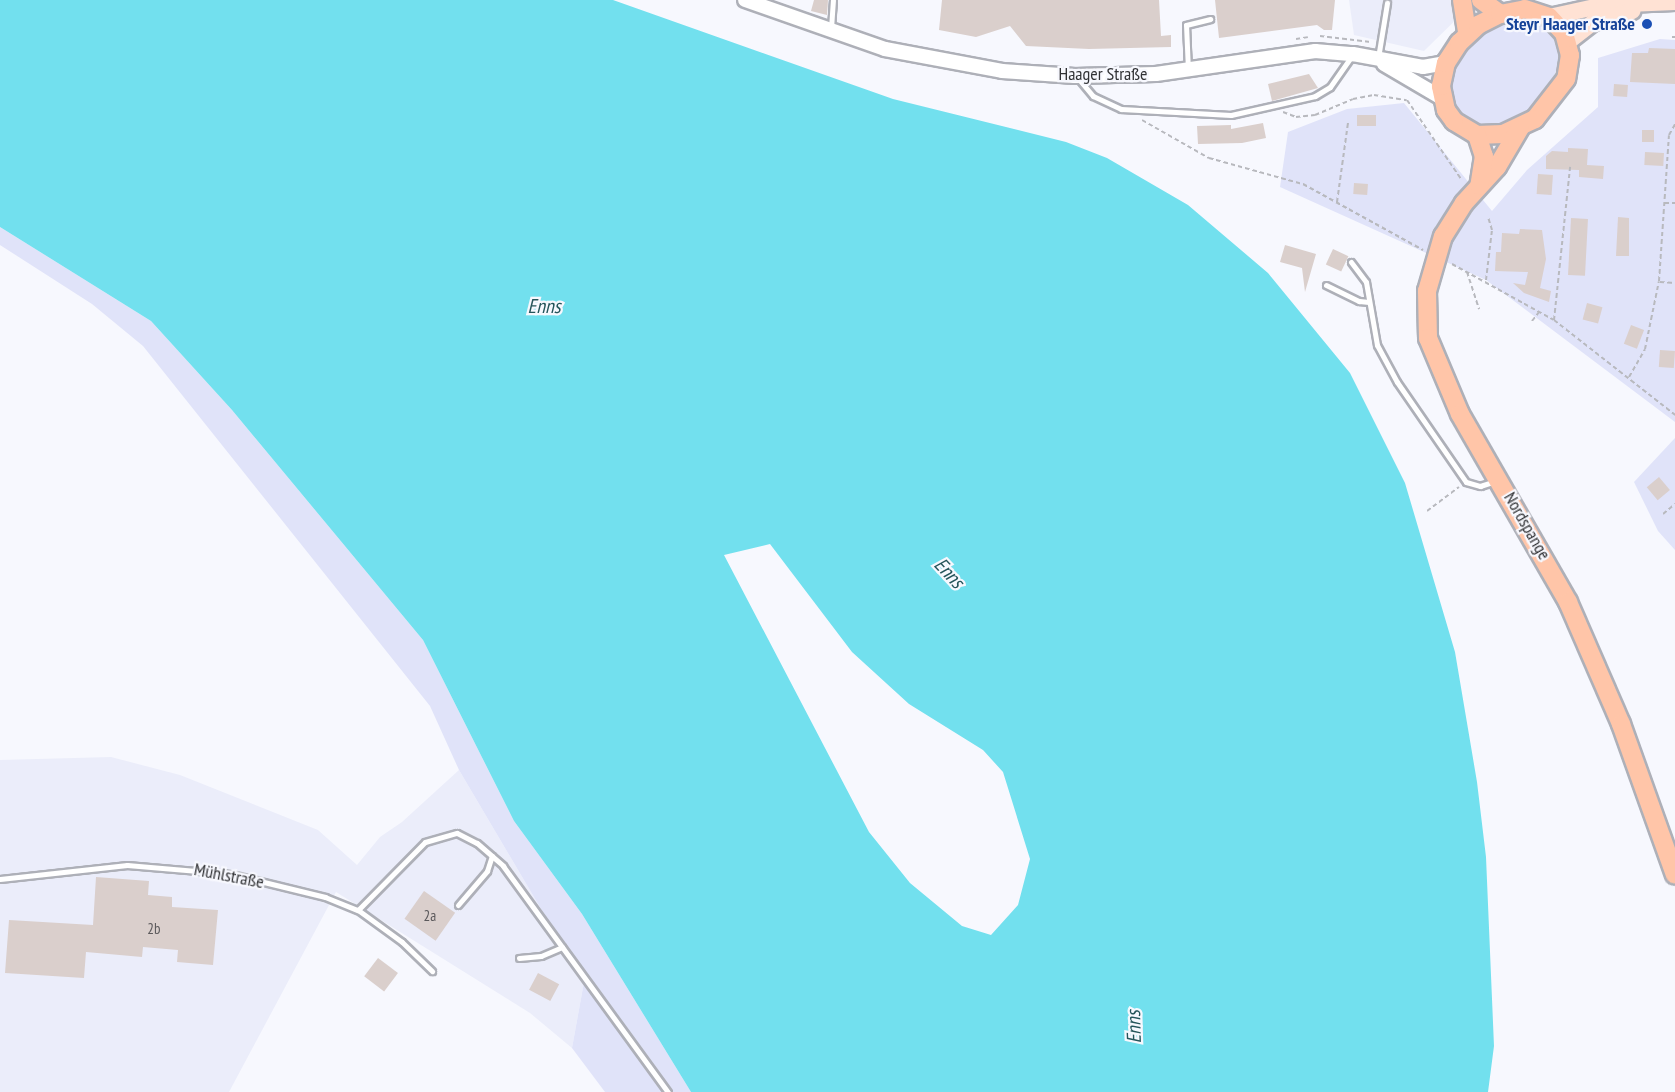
<!DOCTYPE html>
<html>
<head>
<meta charset="utf-8">
<style>
	body { margin:0 }
	#map { position:relative; width:1675px; height:1092px; overflow:hidden; background:#f7f8fe; font-family:"PT Sans Narrow",sans-serif }
	div>[style] { position:absolute }
	[style*='--x'] { left:calc(var(--x)*1px); top:calc(var(--y)*1px); width:calc(var(--w)*1px); rotate:calc(var(--a)*1deg) }
	.built>* { inset:0; background:#ebedfa }
	.green>* { inset:0; background:#e0e3f9 }
	.water>* { inset:0; background:#72e0ee }
	.building>* { inset:0; background:#dacfcc; transform-origin:0 0 }
	.path>* { height:2px; margin-top:-1px; transform-origin:0; background:repeating-linear-gradient(90deg,#b8b9be 0 4.5px,transparent 0 7.5px) }
	.roads { filter:drop-shadow(2px 0 #aeb0b8) drop-shadow(-2px 0 #aeb0b8) drop-shadow(0 2px #aeb0b8) drop-shadow(0 -2px #aeb0b8) }
	.service>* { height:5px; margin:-2.5px; padding:0 2.5px; transform-origin:2.5px; border-radius:2.5px; background:#fff }
	.tertiary>* { height:14px; margin:-7px; padding:0 7px; transform-origin:7px; border-radius:7px; background:#fff }
	.secondary>* { height:16px; margin:-8px; padding:0 8px; transform-origin:8px; border-radius:8px; background:#ffe2d4 }
	.primary>* { height:18px; margin:-9px; padding:0 9px; transform-origin:9px; border-radius:9px; background:#ffc5a8 }
	.dots>* { width:16px; height:16px; translate:-50% -50%; box-sizing:border-box; border:3px solid #f7f8fe; border-radius:50% }
	span { translate:-50% -50%; white-space:nowrap; text-align:center; line-height:1.15; -webkit-text-stroke:4.5px #f7f8fe; paint-order:stroke }
	.number-label { font-size:15px; color:#5b595b }
	.number-label span { -webkit-text-stroke-width:0 }
	.transit-label { font-size:18px; color:#164399; font-weight:700 }
	.right { translate:-100% -50%; text-align:right }
	.street-label { font-size:18px; color:#313235 }
	.water-label { font-size:20px; color:#25555b; font-style:italic }
</style>
</head>
<body>
<div id="map">
	<div class="built">
		<div style="clip-path:polygon(1349px 0,1476px 0,1424px 51px,1354px 35px)"></div>
		<div style="clip-path:polygon(111px 757px,180px 775px,318px 830px,357px 865px,380px 837px,402px 822px,459px 770px,584px 982px,572px 1048px,530px 1013px,336px 892px,229px 1092px,0 1092px,0 760px)"></div>
	</div>
	<div class="green">
		<div style="clip-path:polygon(1518px 20px,1540px 25px,1554px 38px,1560px 60px,1552px 82px,1540px 102px,1516px 119px,1491px 126px,1471px 122px,1457px 109px,1453px 99px,1452px 76px,1457px 63px,1485px 31px)"></div>
		<div style="clip-path:polygon(1660px 39px,1675px 40px,1675px 422px,1486px 280px,1280px 187px,1288px 132px,1347px 109px,1404px 103px,1492px 211px,1527px 170px,1598px 107px,1598px 58px)"></div>
		<div style="clip-path:polygon(0 227px,151px 321px,232px 410px,423px 640px,514px 821px,582px 914px,691px 1092px,605px 1092px,572px 1048px,584px 982px,459px 770px,430px 706px,143px 346px,92px 304px,0 245px)"></div>
		<div style="clip-path:polygon(1675px 438px,1675px 550px,1658px 531px,1634px 482px)"></div>
	</div>
	<div class="water">
		<div style="clip-path:polygon(evenodd,0 0,613px 0,893px 99px,1066px 142px,1107px 158px,1188px 205px,1268px 273px,1350px 373px,1405px 483px,1455px 652px,1477px 782px,1486px 857px,1494px 1046px,1488px 1092px,691px 1092px,582px 914px,514px 821px,423px 640px,232px 410px,151px 321px,0 227px,0 0,770px 544px,852px 652px,909px 704px,983px 750px,1003px 772px,1030px 859px,1018px 905px,991px 935px,962px 926px,910px 883px,869px 832px,724px 555px,770px 544px)"></div>
	</div>
	<div class="building">
		<div style="clip-path:polygon(814px 0,828px 0,827px 15px,811px 11px)"></div>
		<div style="clip-path:polygon(942px 0,1159px 0,1161px 36px,1171px 35px,1171px 47px,1089px 49px,1026px 46px,1010px 26px,976px 37px,939px 30px)"></div>
		<div style="clip-path:polygon(1215px 0,1335px 0,1332px 30px,1324px 30px,1317px 25px,1219px 38px)"></div>
		<div style="clip-path:polygon(1649px 48px,1675px 49px,1675px 84px,1630px 82px,1632px 53px,1648px 53px)"></div>
		<div style="clip-path:polygon(1309px 74px,1318px 88px,1272px 101px,1268px 84px)"></div>
		<div style="left:1614px;top:84px;width:14px;height:12px;rotate:4deg"></div>
		<div style="left:1357px;top:115px;width:19px;height:11px"></div>
		<div style="clip-path:polygon(1263px 123px,1266px 138px,1242px 143px,1198px 144px,1197px 126px,1231px 125px,1231px 129px)"></div>
		<div style="left:1642px;top:130px;width:12px;height:12px"></div>
		<div style="clip-path:polygon(1568px 148px,1588px 149px,1587px 165px,1604px 166px,1603px 179px,1579px 177px,1579px 170px,1546px 169px,1546px 156px,1552px 151px,1568px 152px)"></div>
		<div style="left:1645px;top:152px;width:19px;height:13px;rotate:3deg"></div>
		<div style="left:1538px;top:174px;width:15px;height:20px;rotate:4deg"></div>
		<div style="left:1354px;top:183px;width:14px;height:11px;rotate:4deg"></div>
		<div style="clip-path:polygon(1618px 217px,1629px 218px,1629px 256px,1616px 256px)"></div>
		<div style="left:1571px;top:218px;width:17px;height:57px;rotate:3deg"></div>
		<div style="clip-path:polygon(1520px 229px,1542px 230px,1546px 259px,1540px 288px,1551px 291px,1549px 302px,1524px 293px,1513px 283px,1525px 285px,1528px 272px,1495px 271px,1496px 252px,1501px 252px,1502px 233px,1519px 234px)"></div>
		<div style="clip-path:polygon(1285px 245px,1316px 254px,1305px 292px,1302px 268px,1280px 262px)"></div>
		<div style="left:1333px;top:249px;width:17px;height:17px;rotate:25deg"></div>
		<div style="left:1587px;top:303px;width:16px;height:17px;rotate:15deg"></div>
		<div style="left:1631px;top:325px;width:14px;height:20px;rotate:21deg"></div>
		<div style="left:1660px;top:350px;width:15px;height:17px;rotate:4deg"></div>
		<div style="left:1659px;top:477px;width:17px;height:16px;rotate:50deg"></div>
		<div style="clip-path:polygon(96px 877px,149px 881px,148px 895px,172px 897px,172px 907px,218px 910px,213px 965px,177px 962px,178px 950px,143px 947px,142px 957px,86px 952px,84px 978px,5px 973px,9px 920px,93px 925px)"></div>
		<div style="left:424px;top:891px;width:38px;height:34px;rotate:35deg"></div>
		<div style="left:378px;top:958px;width:25px;height:23px;rotate:37deg"></div>
		<div style="left:538px;top:973px;width:24px;height:19px;rotate:28deg"></div>
	</div>
	<div class="path">
		<div style="--x:1320;--y:36;--w:51;--a:6.7"></div>
		<div style="--x:1672;--y:37;--w:3;--a:0"></div>
		<div style="--x:1296;--y:39;--w:12;--a:-9"></div>
		<div style="--x:1283;--y:112;--w:14;--a:21"></div>
		<div style="--x:1296;--y:117;--w:19;--a:-6"></div>
		<div style="--x:1315;--y:115;--w:41;--a:-22.8"></div>
		<div style="--x:1353;--y:99;--w:21;--a:-11"></div>
		<div style="--x:1374;--y:95;--w:33;--a:9"></div>
		<div style="--x:1407;--y:100;--w:96;--a:55.6"></div>
		<div style="--x:1142;--y:120;--w:77;--a:29.6"></div>
		<div style="--x:1209;--y:158;--w:98;--a:15.5"></div>
		<div style="--x:1303;--y:184;--w:137;--a:28.8"></div>
		<div style="--x:1337;--y:202;--w:80;--a:-82.1"></div>
		<div style="--x:1664;--y:203;--w:11;--a:0"></div>
		<div style="--x:1452;--y:264;--w:116;--a:28.8"></div>
		<div style="--x:1554;--y:320;--w:154;--a:38.1"></div>
		<div style="--x:1467;--y:272;--w:39;--a:72"></div>
		<div style="--x:1486;--y:280;--w:50;--a:-83.2"></div>
		<div style="--x:1492;--y:230;--w:14;--a:-107"></div>
		<div style="--x:1660;--y:282;--w:15;--a:4"></div>
		<div style="--x:1554;--y:320;--w:154;--a:-84"></div>
		<div style="--x:1532;--y:321;--w:11;--a:-52"></div>
		<div style="--x:1629;--y:377;--w:32;--a:-60"></div>
		<div style="--x:1645;--y:349;--w:69;--a:-78.4"></div>
		<div style="--x:1659;--y:281;--w:146;--a:-86.1"></div>
		<div style="--x:1669;--y:135;--w:13;--a:-61"></div>
		<div style="--x:1427;--y:511;--w:40;--a:-37"></div>
		<div style="--x:1663;--y:514;--w:16;--a:-40"></div>
	</div>
	<div class="roads">
		<div class="service">
			<div style="--x:831;--y:28;--w:28;--a:-86"></div>
			<div style="--x:1378;--y:58;--w:56;--a:-80.7"></div>
			<div style="--x:1188;--y:70;--w:45;--a:-92.5"></div>
			<div style="--x:1186;--y:25;--w:25;--a:-14"></div>
			<div style="--x:1077;--y:77;--w:25;--a:50"></div>
			<div style="--x:1093;--y:96;--w:31;--a:25"></div>
			<div style="--x:1121;--y:109;--w:110;--a:3.1"></div>
			<div style="--x:1231;--y:115;--w:86;--a:-12.7"></div>
			<div style="--x:1315;--y:96;--w:17;--a:-31"></div>
			<div style="--x:1330;--y:87;--w:39;--a:-55"></div>
			<div style="--x:1351;--y:262;--w:25;--a:53"></div>
			<div style="--x:1366;--y:282;--w:64;--a:80.1"></div>
			<div style="--x:1377;--y:345;--w:42;--a:61.6"></div>
			<div style="--x:1397;--y:382;--w:121;--a:55.4"></div>
			<div style="--x:1466;--y:482;--w:15;--a:16"></div>
			<div style="--x:1480;--y:486;--w:16;--a:-18"></div>
			<div style="--x:1326;--y:285;--w:37;--a:26"></div>
			<div style="--x:1359;--y:301;--w:10;--a:6"></div>
			<div style="--x:0;--y:879;--w:128;--a:-6.3"></div>
			<div style="--x:127;--y:865;--w:104;--a:4.9"></div>
			<div style="--x:231;--y:874;--w:97;--a:13.7"></div>
			<div style="--x:325;--y:897;--w:35;--a:22"></div>
			<div style="--x:358;--y:910;--w:54;--a:36"></div>
			<div style="--x:402;--y:942;--w:42;--a:44"></div>
			<div style="--x:458;--y:905;--w:45;--a:-49.5"></div>
			<div style="--x:487;--y:871;--w:16;--a:-72"></div>
			<div style="--x:358;--y:910;--w:95;--a:-45.4"></div>
			<div style="--x:425;--y:842;--w:33;--a:-16"></div>
			<div style="--x:457;--y:833;--w:22;--a:27"></div>
			<div style="--x:477;--y:843;--w:35;--a:41"></div>
			<div style="--x:503;--y:866;--w:280;--a:53.9"></div>
			<div style="--x:519;--y:958;--w:22;--a:-5"></div>
			<div style="--x:541;--y:956;--w:23;--a:-23"></div>
		</div>
		<div class="tertiary">
			<div style="--x:745;--y:0;--w:148;--a:19.3"></div>
			<div style="--x:885;--y:49;--w:119;--a:10.6"></div>
			<div style="--x:1002;--y:71;--w:73;--a:3.9"></div>
			<div style="--x:1075;--y:76;--w:81;--a:-1.4"></div>
			<div style="--x:1156;--y:74;--w:161;--a:-8.2"></div>
			<div style="--x:1315;--y:51;--w:38;--a:5"></div>
			<div style="--x:1353;--y:54;--w:71;--a:10.5"></div>
			<div style="--x:1423;--y:67;--w:23;--a:-10"></div>
			<div style="--x:1384;--y:64;--w:67;--a:30.4"></div>
		</div>
		<div class="secondary">
			<div style="--x:1549;--y:17;--w:56;--a:-12.3"></div>
			<div style="--x:1604;--y:5;--w:71;--a:-2.4"></div>
			<div style="--x:1568;--y:42;--w:33;--a:-38"></div>
			<div style="--x:1594;--y:22;--w:40;--a:-16"></div>
		</div>
		<div class="primary">
			<div style="--x:1462;--y:0;--w:33;--a:81"></div>
			<div style="--x:1481;--y:0;--w:24;--a:36"></div>
			<div style="--x:1525;--y:9;--w:25;--a:18"></div>
			<div style="--x:1549;--y:17;--w:22;--a:47"></div>
			<div style="--x:1564;--y:33;--w:23;--a:75"></div>
			<div style="--x:1570;--y:55;--w:24;--a:99"></div>
			<div style="--x:1566;--y:79;--w:51;--a:127.8"></div>
			<div style="--x:1535;--y:119;--w:35;--a:155"></div>
			<div style="--x:1503;--y:134;--w:26;--a:178"></div>
			<div style="--x:1477;--y:135;--w:27;--a:-149"></div>
			<div style="--x:1454;--y:121;--w:14;--a:-126"></div>
			<div style="--x:1446;--y:110;--w:25;--a:-102"></div>
			<div style="--x:1441;--y:86;--w:24;--a:-78"></div>
			<div style="--x:1446;--y:63;--w:24;--a:-57"></div>
			<div style="--x:1459;--y:43;--w:26;--a:-43"></div>
			<div style="--x:1478;--y:25;--w:25;--a:-27"></div>
			<div style="--x:1500;--y:14;--w:25;--a:-11"></div>
			<div style="--x:1520;--y:128;--w:45;--a:120.5"></div>
			<div style="--x:1497;--y:167;--w:49;--a:132.5"></div>
			<div style="--x:1464;--y:203;--w:39;--a:122"></div>
			<div style="--x:1443;--y:236;--w:57;--a:106.2"></div>
			<div style="--x:1427;--y:291;--w:47;--a:88.8"></div>
			<div style="--x:1428;--y:338;--w:82;--a:67.2"></div>
			<div style="--x:1460;--y:414;--w:217;--a:60.1"></div>
			<div style="--x:1568;--y:602;--w:133;--a:66.5"></div>
			<div style="--x:1621;--y:724;--w:160;--a:70.3"></div>
			<div style="--x:1477;--y:135;--w:22;--a:72"></div>
			<div style="--x:1484;--y:156;--w:30;--a:99"></div>
		</div>
	</div>
	<div class="dots">
		<div style="left:1647px;top:24px;background:#1a4fb4"></div>
	</div>
	<div class="number-label">
		<span style="left:430px;top:916px">2a</span>
		<span style="left:154px;top:929px">2b</span>
	</div>
	<div class="transit-label">
		<span class="right" style="left:1635px;top:24px">Steyr Haager Straße</span>
	</div>
	<div class="street-label">
		<span style="left:1103px;top:74px">Haager Straße</span>
		<span style="left:1527px;top:526px;rotate:60deg">Nordspange</span>
		<span style="left:229px;top:876px;rotate:11deg">Mühlstraße</span>
	</div>
	<div class="water-label">
		<span style="left:544px;top:306px">Enns</span>
		<span style="left:949px;top:573px;rotate:47deg">Enns</span>
		<span style="left:1134px;top:1027px;rotate:-92deg">Enns</span>
	</div>
</div>
</body>
</html>
